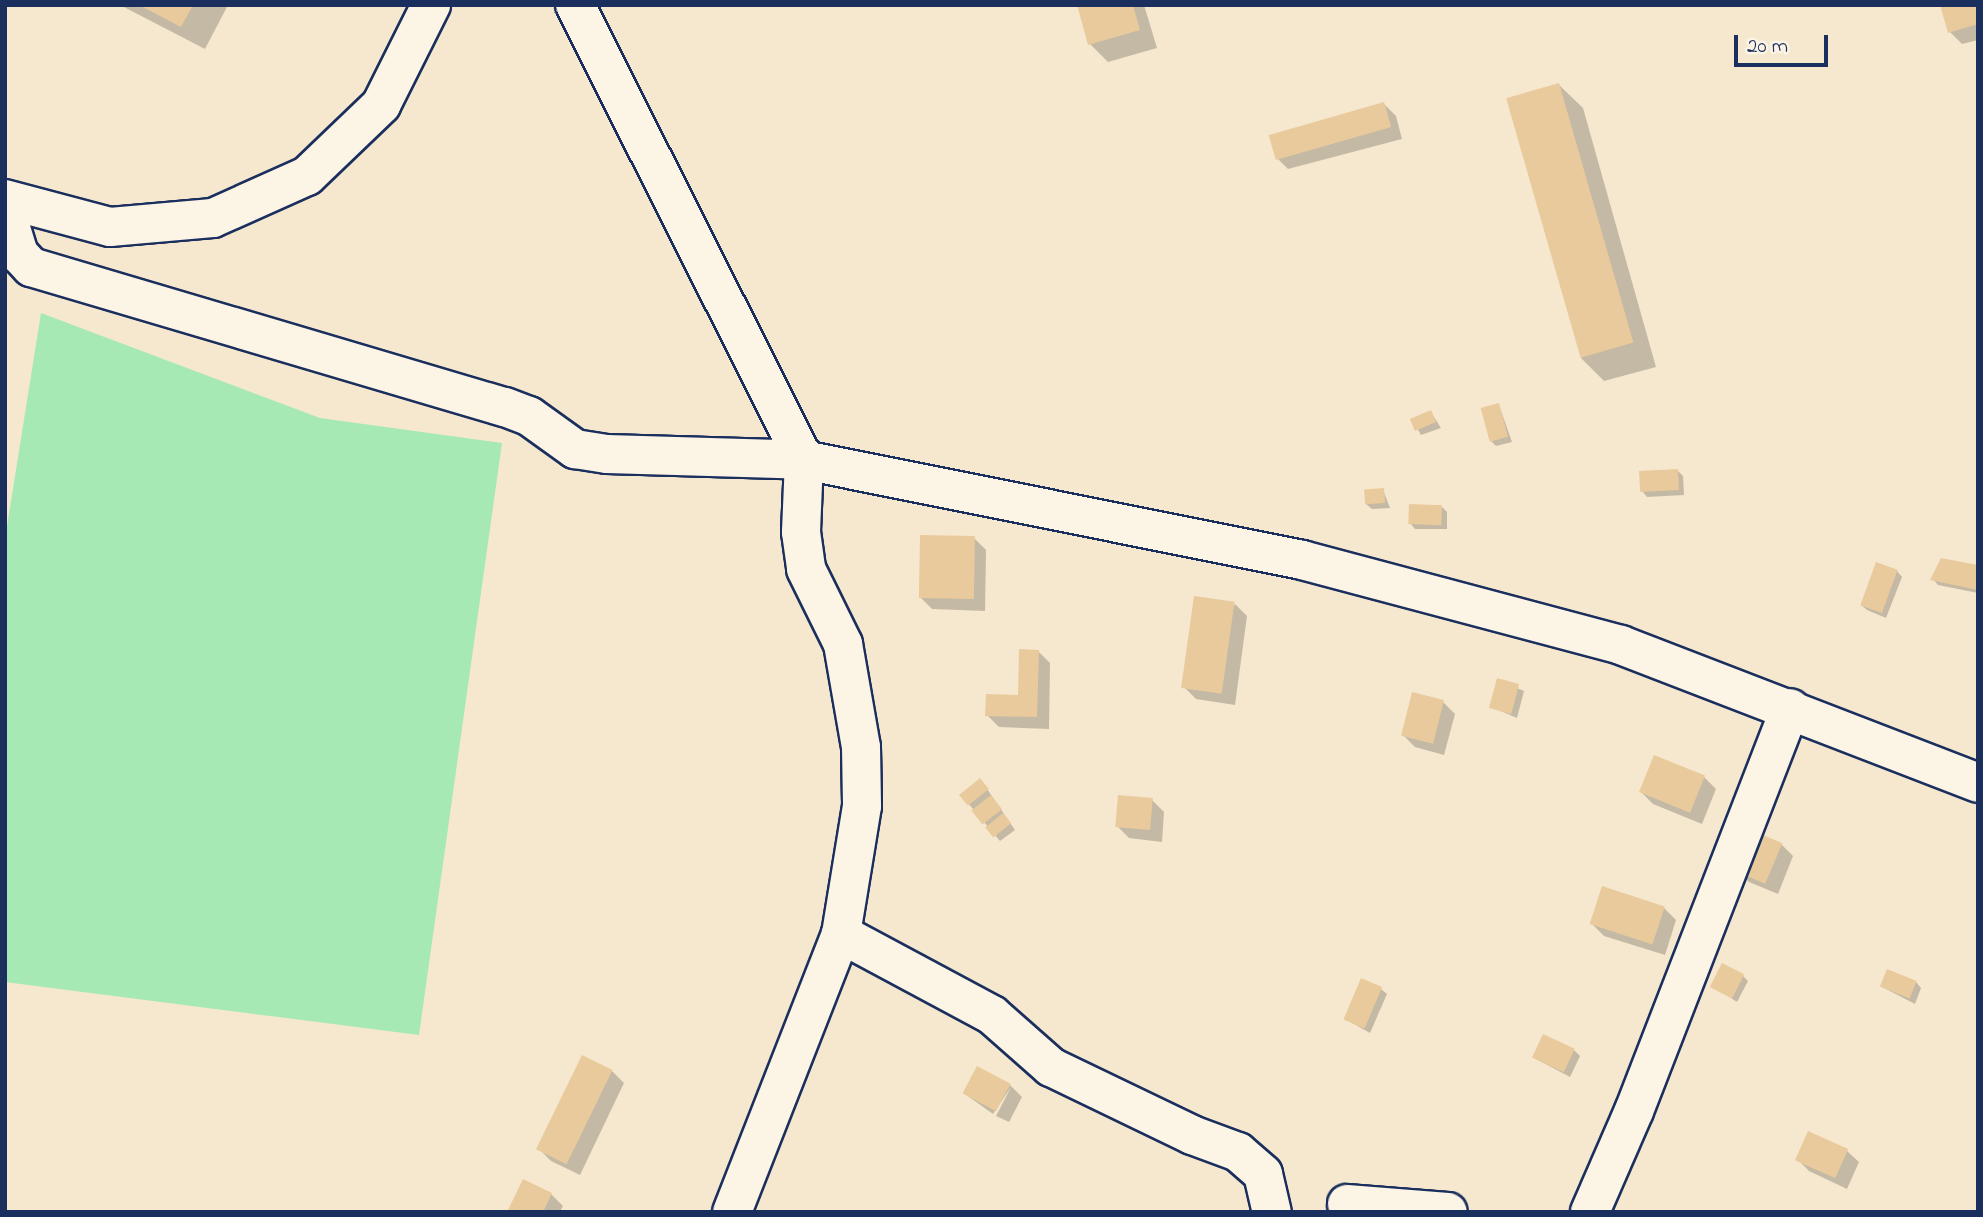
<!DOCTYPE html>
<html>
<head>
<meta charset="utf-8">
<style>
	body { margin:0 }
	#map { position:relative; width:1983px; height:1217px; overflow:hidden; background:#f6e8cf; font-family:"Indie Flower",sans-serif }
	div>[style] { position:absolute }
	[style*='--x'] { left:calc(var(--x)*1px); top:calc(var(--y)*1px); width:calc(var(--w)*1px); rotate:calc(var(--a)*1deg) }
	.green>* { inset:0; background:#a6e9b4 }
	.shadow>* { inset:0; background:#0003 }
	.building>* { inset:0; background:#e9ca9c; transform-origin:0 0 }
	.roads { filter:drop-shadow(2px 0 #1b2f5e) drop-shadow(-2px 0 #1b2f5e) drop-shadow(0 2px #1b2f5e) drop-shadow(0 -2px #1b2f5e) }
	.minor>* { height:38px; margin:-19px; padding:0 19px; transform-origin:19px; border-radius:19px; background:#fcf5e5 }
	span { translate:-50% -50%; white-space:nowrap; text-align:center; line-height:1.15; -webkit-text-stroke:7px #fcf5e5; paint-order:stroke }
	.frame { position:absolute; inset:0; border:7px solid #1b2f5e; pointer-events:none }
	.scale { position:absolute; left:1734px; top:35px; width:94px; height:32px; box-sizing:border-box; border:4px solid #1b2f5e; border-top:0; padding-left:9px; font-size:21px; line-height:24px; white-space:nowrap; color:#1b2f5e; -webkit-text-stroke:5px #fcf5e5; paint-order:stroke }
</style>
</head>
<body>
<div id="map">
	<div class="green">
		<div style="clip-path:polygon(41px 313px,320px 418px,502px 443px,419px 1035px,5px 982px,5px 539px)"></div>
	</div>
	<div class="shadow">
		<div style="clip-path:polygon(120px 5px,228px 5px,205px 49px)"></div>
		<div style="clip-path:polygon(1079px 5px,1144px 5px,1157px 48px,1108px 62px,1090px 44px)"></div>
		<div style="clip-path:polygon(1978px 5px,1978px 40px,1962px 44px,1950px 32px)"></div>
		<div style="clip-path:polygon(1559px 85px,1583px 108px,1656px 367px,1604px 381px,1581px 358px)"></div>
		<div style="clip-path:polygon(1384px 104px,1396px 116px,1402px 139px,1288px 169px,1276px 157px)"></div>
		<div style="clip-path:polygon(1499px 405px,1512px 442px,1496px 446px,1490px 440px)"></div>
		<div style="clip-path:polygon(1431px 412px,1441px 428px,1421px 435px,1412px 419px)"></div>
		<div style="clip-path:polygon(1677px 470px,1683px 476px,1684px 495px,1647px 497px,1642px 491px)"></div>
		<div style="clip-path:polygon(1383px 490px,1390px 508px,1372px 509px,1366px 504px)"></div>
		<div style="clip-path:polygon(1441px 506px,1447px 512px,1447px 529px,1415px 529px,1410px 523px)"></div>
		<div style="clip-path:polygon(974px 538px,986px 550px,985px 611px,932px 609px,920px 597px)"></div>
		<div style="clip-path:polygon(1978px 567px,1978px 593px,1938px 585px,1933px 579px)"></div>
		<div style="clip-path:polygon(1897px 571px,1902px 577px,1886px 618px,1867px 610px,1861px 605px)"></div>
		<div style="clip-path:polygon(1235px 604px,1247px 616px,1235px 705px,1196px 699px,1184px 687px)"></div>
		<div style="clip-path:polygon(1038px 651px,1050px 663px,1049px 729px,999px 727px,987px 715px,1020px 697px)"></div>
		<div style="clip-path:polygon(1498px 680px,1524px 691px,1517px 718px,1491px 707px)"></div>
		<div style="clip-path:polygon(1443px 702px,1455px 714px,1444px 755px,1415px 747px,1403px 735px)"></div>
		<div style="clip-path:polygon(1704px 777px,1716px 789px,1702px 824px,1653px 804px,1641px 792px)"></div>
		<div style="clip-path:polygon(985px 786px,1015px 830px,1000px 841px,962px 796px)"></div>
		<div style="clip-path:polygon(1152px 800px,1164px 812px,1162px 842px,1129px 838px,1117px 826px)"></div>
		<div style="clip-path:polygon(1781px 844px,1793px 856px,1778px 894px,1749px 882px,1737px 871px)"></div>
		<div style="clip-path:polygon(1664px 908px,1676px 920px,1665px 955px,1604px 936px,1592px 924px)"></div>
		<div style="clip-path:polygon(1743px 976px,1748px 981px,1737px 1002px,1712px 986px)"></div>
		<div style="clip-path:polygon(1916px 982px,1921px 988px,1915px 1004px,1882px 987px)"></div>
		<div style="clip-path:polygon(1381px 989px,1387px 994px,1370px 1033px,1345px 1019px)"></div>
		<div style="clip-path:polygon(1574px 1050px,1580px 1056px,1570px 1077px,1534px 1058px)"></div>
		<div style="clip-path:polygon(612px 1071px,624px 1083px,580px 1175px,551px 1161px,539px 1149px)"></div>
		<div style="clip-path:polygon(1010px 1085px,1022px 1097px,1009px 1122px,996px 1116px,1011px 1087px,993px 1114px,965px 1094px)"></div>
		<div style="clip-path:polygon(1847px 1151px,1859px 1162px,1847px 1189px,1809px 1171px,1797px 1159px)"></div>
		<div style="clip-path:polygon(551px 1194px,563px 1206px,560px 1212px,509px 1212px)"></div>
	</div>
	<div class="building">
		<div style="clip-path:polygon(139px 5px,193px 5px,181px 27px)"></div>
		<div style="clip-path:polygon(1077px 5px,1133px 5px,1140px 30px,1088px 45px)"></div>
		<div style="clip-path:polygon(1940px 5px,1978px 5px,1978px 24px,1948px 33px)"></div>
		<div style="left:1559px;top:83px;width:270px;height:55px;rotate:74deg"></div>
		<div style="left:1384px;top:102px;width:26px;height:120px;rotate:74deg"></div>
		<div style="left:1499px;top:403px;width:35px;height:19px;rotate:75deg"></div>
		<div style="left:1431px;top:410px;width:13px;height:23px;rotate:67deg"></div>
		<div style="left:1678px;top:469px;width:21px;height:39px;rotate:87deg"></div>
		<div style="left:1384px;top:488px;width:15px;height:20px;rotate:86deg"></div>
		<div style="left:1409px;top:504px;width:33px;height:20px;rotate:2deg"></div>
		<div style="left:920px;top:535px;width:55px;height:63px;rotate:1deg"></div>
		<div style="clip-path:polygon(1941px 558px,1978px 565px,1978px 590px,1930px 580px)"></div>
		<div style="left:1876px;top:562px;width:23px;height:46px;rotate:20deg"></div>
		<div style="left:1194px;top:596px;width:41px;height:93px;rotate:8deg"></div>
		<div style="clip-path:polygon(1019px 649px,1039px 650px,1037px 717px,985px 716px,986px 694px,1018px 695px)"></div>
		<div style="left:1497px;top:678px;width:23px;height:31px;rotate:15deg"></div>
		<div style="left:1412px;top:692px;width:33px;height:45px;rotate:14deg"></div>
		<div style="left:1654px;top:755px;width:55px;height:40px;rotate:22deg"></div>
		<div style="left:980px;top:778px;width:14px;height:27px;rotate:51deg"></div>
		<div style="left:991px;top:795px;width:18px;height:25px;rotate:52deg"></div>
		<div style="left:1118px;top:795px;width:35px;height:32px;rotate:5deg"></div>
		<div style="left:1003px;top:813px;width:13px;height:23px;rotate:51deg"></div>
		<div style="left:1751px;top:830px;width:34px;height:44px;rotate:23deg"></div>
		<div style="left:1602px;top:886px;width:66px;height:40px;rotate:18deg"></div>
		<div style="left:1722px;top:963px;width:25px;height:27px;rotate:27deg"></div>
		<div style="left:1887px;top:969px;width:32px;height:19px;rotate:22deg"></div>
		<div style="left:1361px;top:978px;width:23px;height:45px;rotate:23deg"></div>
		<div style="left:1543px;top:1034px;width:35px;height:26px;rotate:25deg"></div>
		<div style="left:582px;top:1055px;width:34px;height:105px;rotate:26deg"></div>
		<div style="left:977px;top:1066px;width:38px;height:31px;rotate:28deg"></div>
		<div style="left:1808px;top:1131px;width:44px;height:32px;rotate:24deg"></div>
		<div style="clip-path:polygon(523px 1179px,552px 1193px,543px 1212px,507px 1212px)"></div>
	</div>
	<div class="roads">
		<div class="minor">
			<div style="--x:575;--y:5;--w:509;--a:63.28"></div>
			<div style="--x:804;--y:460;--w:72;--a:92.4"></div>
			<div style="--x:801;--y:532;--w:37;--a:82"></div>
			<div style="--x:806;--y:569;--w:84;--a:63.7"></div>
			<div style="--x:843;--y:644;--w:105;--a:80.1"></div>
			<div style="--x:861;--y:747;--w:59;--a:89"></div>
			<div style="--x:862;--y:806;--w:130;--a:99.3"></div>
			<div style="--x:841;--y:934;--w:299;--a:111.4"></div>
			<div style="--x:5;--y:199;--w:109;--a:14.9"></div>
			<div style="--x:110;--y:227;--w:103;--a:-5"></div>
			<div style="--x:213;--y:218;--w:103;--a:-24.1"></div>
			<div style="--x:307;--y:176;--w:103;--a:-43.8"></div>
			<div style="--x:381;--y:105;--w:112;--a:-63.4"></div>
			<div style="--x:10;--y:202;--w:26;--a:88"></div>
			<div style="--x:11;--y:228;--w:27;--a:73"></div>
			<div style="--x:19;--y:254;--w:18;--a:47"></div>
			<div style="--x:31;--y:267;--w:494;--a:16.5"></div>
			<div style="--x:505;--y:407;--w:26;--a:21"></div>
			<div style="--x:529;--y:416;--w:57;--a:35.7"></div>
			<div style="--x:575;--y:449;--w:32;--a:9"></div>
			<div style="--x:607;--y:454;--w:197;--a:1.7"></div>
			<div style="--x:804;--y:460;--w:508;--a:11.35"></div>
			<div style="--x:1302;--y:560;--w:330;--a:14.9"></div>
			<div style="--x:1621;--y:645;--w:383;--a:21.1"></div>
			<div style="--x:841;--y:934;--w:171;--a:28.2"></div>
			<div style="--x:992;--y:1015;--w:79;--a:41.4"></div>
			<div style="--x:1051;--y:1067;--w:157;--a:25.7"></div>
			<div style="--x:1192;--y:1135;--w:49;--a:20.3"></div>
			<div style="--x:1238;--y:1152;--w:33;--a:41"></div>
			<div style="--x:1263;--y:1174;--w:39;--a:77"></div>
			<div style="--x:1347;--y:1204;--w:101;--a:4.5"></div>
			<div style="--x:1590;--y:1212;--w:110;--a:-66.5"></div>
			<div style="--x:1634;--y:1111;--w:432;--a:-68.8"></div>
		</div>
	</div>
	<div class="frame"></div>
	<div class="scale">20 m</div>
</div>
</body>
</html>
